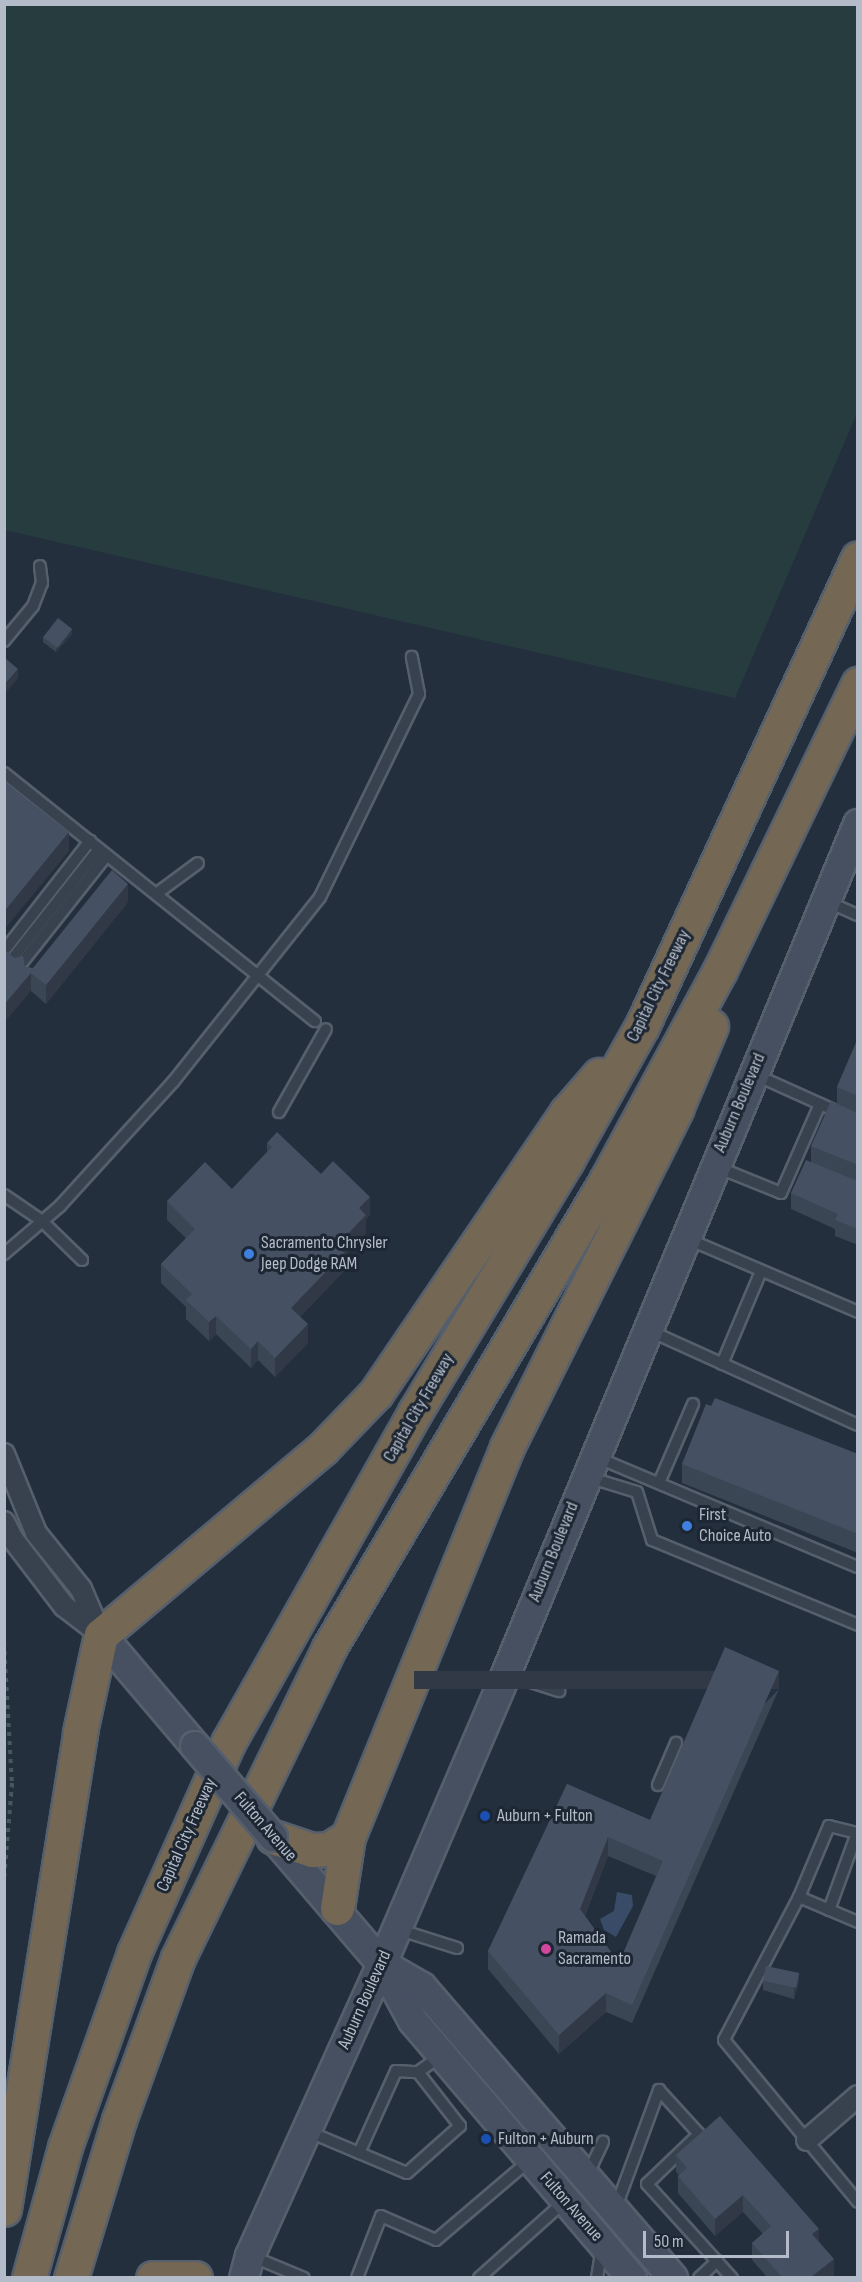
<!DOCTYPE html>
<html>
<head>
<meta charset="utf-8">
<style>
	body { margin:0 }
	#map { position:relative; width:862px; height:2282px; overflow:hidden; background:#242f3e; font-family:"Sofia Sans Condensed",sans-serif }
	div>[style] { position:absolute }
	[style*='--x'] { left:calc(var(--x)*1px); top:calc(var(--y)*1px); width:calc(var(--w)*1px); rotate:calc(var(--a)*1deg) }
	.green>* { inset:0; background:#263c3f }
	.water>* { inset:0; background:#394c67 }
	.path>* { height:4px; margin-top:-2px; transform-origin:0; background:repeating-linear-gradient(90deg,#44595c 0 4.5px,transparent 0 9px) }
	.roads { filter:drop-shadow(2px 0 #565f6c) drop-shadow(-2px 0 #565f6c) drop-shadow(0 2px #565f6c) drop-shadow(0 -2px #565f6c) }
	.lane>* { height:10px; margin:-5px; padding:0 5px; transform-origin:5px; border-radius:5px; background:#38414e }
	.street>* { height:20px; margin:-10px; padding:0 10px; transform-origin:10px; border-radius:10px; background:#38414e }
	.secondary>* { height:28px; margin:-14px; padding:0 14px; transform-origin:14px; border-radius:14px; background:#465061 }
	.highway>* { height:33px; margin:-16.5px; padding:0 16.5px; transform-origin:16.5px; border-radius:16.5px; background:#746855 }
	.bridges { filter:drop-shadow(2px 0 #565f6c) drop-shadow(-2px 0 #565f6c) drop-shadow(0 2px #565f6c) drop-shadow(0 -2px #565f6c) }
	.secondary-bridge>* { height:28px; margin:-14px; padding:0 14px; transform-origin:14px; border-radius:14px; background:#465061 }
	.wall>* { inset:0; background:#3b4654 }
	.shaded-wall>* { inset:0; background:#303945; transform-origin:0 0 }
	.building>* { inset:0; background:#455162; transform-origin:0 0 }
	.dots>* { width:16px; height:16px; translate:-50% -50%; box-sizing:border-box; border:3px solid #1d2633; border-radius:50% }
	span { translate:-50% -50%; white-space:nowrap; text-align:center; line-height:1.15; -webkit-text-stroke:6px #1d2633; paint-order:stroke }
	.street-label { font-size:18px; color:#b4bcc9 }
	.poi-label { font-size:18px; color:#b4bcc9 }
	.left { translate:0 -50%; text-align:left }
	.frame { position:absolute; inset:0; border:6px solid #b4bcc9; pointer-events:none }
	.scale { position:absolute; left:643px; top:2231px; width:146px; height:27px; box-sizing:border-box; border:3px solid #b4bcc9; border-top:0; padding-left:8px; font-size:18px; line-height:21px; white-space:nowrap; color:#b4bcc9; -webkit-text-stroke:4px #1d2633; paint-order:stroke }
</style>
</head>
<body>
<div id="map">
	<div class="green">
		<div style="clip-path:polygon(5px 4px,857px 5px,857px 413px,735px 698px,5px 530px)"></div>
	</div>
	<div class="water">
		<div style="clip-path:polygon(617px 1892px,632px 1895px,633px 1906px,616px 1937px,604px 1930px,600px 1919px,614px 1911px)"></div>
	</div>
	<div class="path">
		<div style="--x:4;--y:1642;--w:141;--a:86.8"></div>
		<div style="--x:12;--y:1783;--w:97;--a:94.7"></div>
	</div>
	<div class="roads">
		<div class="lane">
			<div style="--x:4;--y:641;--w:45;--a:-50.4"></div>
			<div style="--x:33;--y:606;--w:25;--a:-69"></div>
			<div style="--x:42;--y:583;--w:17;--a:-97"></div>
			<div style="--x:4;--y:773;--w:398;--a:38.6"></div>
			<div style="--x:156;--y:894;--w:52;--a:-36.4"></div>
			<div style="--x:826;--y:901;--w:35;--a:24"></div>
			<div style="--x:4;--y:951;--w:140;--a:-52"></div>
			<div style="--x:9;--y:963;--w:145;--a:-51.7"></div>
			<div style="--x:17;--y:969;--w:145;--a:-51.7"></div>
			<div style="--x:756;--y:1075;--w:112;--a:24.3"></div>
			<div style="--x:279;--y:1112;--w:95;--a:-60.5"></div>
			<div style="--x:717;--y:1167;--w:69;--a:22.1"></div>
			<div style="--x:781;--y:1193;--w:97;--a:-66.3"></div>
			<div style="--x:4;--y:1195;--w:46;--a:34.4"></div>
			<div style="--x:42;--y:1221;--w:56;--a:44.3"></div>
			<div style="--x:688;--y:1239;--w:185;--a:23.2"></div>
			<div style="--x:4;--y:1254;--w:74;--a:-40.6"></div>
			<div style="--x:60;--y:1206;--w:168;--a:-47.7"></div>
			<div style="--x:173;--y:1082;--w:236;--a:-51.5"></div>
			<div style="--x:320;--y:897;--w:226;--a:-64"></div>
			<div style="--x:419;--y:694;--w:38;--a:-101"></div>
			<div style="--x:650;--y:1331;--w:228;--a:24.3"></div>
			<div style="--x:722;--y:1364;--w:101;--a:-67.2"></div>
			<div style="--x:596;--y:1457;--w:284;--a:22.8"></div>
			<div style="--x:588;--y:1477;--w:51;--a:17"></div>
			<div style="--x:637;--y:1492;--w:50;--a:72.6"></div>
			<div style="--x:652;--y:1540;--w:223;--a:22.4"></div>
			<div style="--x:659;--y:1483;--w:86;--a:-66.7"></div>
			<div style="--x:506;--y:1674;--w:56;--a:17.8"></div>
			<div style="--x:658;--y:1785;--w:46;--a:-66.8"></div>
			<div style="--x:799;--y:1897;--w:64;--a:23"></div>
			<div style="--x:829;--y:1910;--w:82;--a:-70"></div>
			<div style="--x:857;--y:1833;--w:29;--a:-166"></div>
			<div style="--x:829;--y:1826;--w:77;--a:112.9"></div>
			<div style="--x:799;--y:1897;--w:161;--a:117.7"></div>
			<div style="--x:724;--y:2040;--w:210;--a:50.4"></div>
			<div style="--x:397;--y:1929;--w:63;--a:17.6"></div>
			<div style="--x:307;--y:2131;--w:108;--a:22.8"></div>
			<div style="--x:407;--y:2173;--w:71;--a:-41.6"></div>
			<div style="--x:460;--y:2126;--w:68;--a:-127.9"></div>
			<div style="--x:418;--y:2072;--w:28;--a:-35"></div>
			<div style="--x:359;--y:2153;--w:90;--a:-65.7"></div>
			<div style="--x:396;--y:2071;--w:22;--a:3"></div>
			<div style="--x:587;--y:2176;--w:38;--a:-65"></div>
			<div style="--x:616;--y:2207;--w:125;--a:-69.8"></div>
			<div style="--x:659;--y:2090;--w:59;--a:47.7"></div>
			<div style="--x:699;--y:2134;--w:72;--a:136.1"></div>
			<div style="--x:647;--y:2184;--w:127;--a:47.9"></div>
			<div style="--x:251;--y:2256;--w:57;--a:22.5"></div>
			<div style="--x:357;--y:2278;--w:66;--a:-68.8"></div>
			<div style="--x:381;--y:2216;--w:60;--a:23.6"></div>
			<div style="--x:436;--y:2240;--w:123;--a:-40.4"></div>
			<div style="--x:479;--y:2278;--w:115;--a:-41.8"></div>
			<div style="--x:597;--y:2278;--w:30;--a:-81"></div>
			<div style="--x:699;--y:2278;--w:25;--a:-43"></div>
		</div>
		<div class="street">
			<div style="--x:4;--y:1454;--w:85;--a:67.9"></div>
			<div style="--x:36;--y:1533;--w:72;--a:51.2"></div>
			<div style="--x:81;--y:1589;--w:50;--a:66.5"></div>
			<div style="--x:4;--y:1522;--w:18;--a:63"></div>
			<div style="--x:12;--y:1538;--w:86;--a:52.6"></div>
			<div style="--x:64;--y:1606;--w:44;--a:37.6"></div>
			<div style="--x:807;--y:2140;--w:67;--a:-40.8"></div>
		</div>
		<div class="secondary">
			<div style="--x:101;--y:1635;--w:145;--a:49.7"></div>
			<div style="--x:273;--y:1837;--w:167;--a:49.4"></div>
			<div style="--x:382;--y:1964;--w:65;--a:61.5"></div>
			<div style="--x:413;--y:2021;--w:338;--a:49.6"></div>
			<div style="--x:382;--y:1964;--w:46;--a:29.9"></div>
			<div style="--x:422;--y:1987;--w:384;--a:49.2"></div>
			<div style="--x:244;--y:2278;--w:23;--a:-75"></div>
			<div style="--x:250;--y:2256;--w:320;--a:-65.7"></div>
			<div style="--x:382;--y:1964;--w:315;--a:-66.8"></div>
			<div style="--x:506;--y:1674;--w:920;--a:-67.5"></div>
		</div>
		<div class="highway">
			<div style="--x:273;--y:1837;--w:41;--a:18.4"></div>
			<div style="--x:312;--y:1850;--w:17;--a:-3"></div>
			<div style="--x:329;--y:1849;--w:22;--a:-32"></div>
			<div style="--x:337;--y:1908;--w:72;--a:-81.2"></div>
			<div style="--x:348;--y:1837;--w:421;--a:-67.8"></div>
			<div style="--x:507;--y:1447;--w:378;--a:-63.4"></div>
			<div style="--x:676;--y:1109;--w:90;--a:-67.1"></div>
			<div style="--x:4;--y:2209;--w:483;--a:-80.9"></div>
			<div style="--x:80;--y:1732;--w:99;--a:-77.8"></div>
			<div style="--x:101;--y:1635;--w:290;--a:-40.1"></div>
			<div style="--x:323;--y:1448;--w:76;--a:-46.1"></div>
			<div style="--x:376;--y:1393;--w:340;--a:-55.8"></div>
			<div style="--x:567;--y:1112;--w:49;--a:-49.1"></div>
			<div style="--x:29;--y:2278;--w:136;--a:-74.6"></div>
			<div style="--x:65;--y:2147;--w:206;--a:-70.4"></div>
			<div style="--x:134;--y:1953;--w:232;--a:-65.9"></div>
			<div style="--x:229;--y:1741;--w:378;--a:-60.5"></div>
			<div style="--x:415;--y:1412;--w:294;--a:-58.9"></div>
			<div style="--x:567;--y:1160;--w:154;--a:-60.8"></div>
			<div style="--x:642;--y:1026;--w:515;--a:-65.22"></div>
			<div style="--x:71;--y:2278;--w:165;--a:-73.1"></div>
			<div style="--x:119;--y:2120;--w:172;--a:-70"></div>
			<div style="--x:178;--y:1958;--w:345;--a:-64"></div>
			<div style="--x:329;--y:1648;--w:545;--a:-59.34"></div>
			<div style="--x:607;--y:1179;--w:238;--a:-61.6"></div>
			<div style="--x:720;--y:970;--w:318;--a:-64.2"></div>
			<div style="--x:153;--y:2278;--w:42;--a:0"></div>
		</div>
	</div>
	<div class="bridges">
		<div class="secondary-bridge">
			<div style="--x:195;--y:1746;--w:120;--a:49.4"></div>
		</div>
	</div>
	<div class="wall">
		<div style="clip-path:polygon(72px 634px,56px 652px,43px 642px,43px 637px)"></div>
		<div style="clip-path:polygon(128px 902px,46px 1004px,31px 991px,25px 967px,33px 968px)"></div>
		<div style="clip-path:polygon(858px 1038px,858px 1245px,835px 1236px,835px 1229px,791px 1209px,791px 1193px,811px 1162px,811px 1146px,837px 1103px,837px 1087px)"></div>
		<div style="clip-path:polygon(267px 1143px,321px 1174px,370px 1215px,366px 1219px,366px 1233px,344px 1256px,344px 1271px,300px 1317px,308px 1343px,275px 1377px,258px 1360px,251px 1368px,216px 1334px,209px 1341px,186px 1319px,186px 1307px,161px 1283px,161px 1264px,186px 1238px,167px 1220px,167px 1201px,232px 1189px,267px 1152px)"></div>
		<div style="clip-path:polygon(711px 1406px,858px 1454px,858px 1553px,682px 1483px,682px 1464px)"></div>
		<div style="clip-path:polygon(evenodd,779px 1689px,632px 2023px,606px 2012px,559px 2054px,488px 1969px,488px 1951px,567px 1784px,650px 1820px,779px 1689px,608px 1856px,656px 1876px,619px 1963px,585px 1916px,608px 1856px)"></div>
		<div style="clip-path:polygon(763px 1981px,799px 1982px,794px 1999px,763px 1990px)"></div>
		<div style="clip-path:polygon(720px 2116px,819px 2241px,834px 2276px,832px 2277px,767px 2277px,752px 2260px,752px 2243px,763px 2234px,743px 2212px,715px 2236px,678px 2193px,678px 2176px,679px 2175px,676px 2172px,676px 2155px)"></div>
	</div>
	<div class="shaded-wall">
		<div style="clip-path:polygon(72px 629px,72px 634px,56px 652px,56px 647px)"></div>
		<div style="clip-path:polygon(18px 669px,18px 678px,4px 695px,4px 685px)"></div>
		<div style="clip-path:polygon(69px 832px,69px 851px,4px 930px,4px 912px)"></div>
		<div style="clip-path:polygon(128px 884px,128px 902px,46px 1004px,46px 985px)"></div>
		<div style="clip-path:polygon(31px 973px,31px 991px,4px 1023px,4px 1005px)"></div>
		<div style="clip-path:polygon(370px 1197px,370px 1215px,366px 1219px,366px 1233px,344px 1256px,344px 1271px,291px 1326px,291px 1308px,337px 1245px,359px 1208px)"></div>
		<div style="clip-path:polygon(216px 1316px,216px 1334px,209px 1341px,209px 1322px)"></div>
		<div style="clip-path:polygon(308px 1324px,308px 1343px,275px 1377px,275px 1358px)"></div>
		<div style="clip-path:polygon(258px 1341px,258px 1360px,251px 1368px,251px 1349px)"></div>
		<div style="left:779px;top:1671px;width:18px;height:365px;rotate:90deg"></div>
		<div style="clip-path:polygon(608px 1837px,608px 1856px,580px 1928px,580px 1909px)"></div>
		<div style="clip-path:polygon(799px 1973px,799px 1982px,794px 1999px,794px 1989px)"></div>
		<div style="clip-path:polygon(606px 1993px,606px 2012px,559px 2054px,559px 2035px)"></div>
		<div style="clip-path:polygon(743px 2195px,743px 2212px,715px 2236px,715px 2219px)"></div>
		<div style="clip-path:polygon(819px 2229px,819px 2246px,812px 2234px)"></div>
		<div style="clip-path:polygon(834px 2259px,834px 2276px,832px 2277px,811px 2277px)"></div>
	</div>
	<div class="building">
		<div style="left:58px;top:618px;width:18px;height:24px;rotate:38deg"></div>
		<div style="clip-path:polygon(5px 658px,18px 669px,4px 685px,4px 659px)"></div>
		<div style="clip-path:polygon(4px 781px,69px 832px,4px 912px)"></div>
		<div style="clip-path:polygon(112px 870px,128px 884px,46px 985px,31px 973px,4px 1005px,4px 950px,15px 958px,23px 956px,25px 967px,33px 968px)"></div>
		<div style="clip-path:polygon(858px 1038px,858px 1096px,837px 1087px)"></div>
		<div style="clip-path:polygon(831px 1101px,855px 1112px,858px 1111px,858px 1165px,811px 1146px)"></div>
		<div style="clip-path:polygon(277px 1132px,321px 1174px,333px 1161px,370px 1197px,359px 1208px,366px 1215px,337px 1245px,344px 1253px,291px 1308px,308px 1324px,275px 1358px,258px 1341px,251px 1349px,216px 1316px,209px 1322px,186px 1300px,192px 1294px,161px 1264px,195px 1229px,167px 1201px,205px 1162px,232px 1189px,272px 1147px,267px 1143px)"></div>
		<div style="clip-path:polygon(806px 1160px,855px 1180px,858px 1179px,858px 1229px,835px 1220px,838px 1214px,791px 1193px)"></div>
		<div style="clip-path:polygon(715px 1398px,858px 1454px,858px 1534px,682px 1464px,706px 1404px,711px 1406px)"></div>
		<div style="clip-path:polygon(evenodd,725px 1647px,779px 1671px,632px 2005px,606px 1993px,559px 2035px,488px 1951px,567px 1784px,650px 1820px,725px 1647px,608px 1837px,663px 1861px,619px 1963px,580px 1909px,608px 1837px)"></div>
		<div style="left:766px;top:1966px;width:34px;height:15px;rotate:12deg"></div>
		<div style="clip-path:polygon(720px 2116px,819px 2229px,812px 2234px,834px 2259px,811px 2277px,779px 2277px,781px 2276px,752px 2243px,771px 2226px,743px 2195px,715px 2219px,678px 2176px,687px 2168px,676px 2155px)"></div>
	</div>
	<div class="dots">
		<div style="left:249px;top:1254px;background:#3f7fe0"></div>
		<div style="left:687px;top:1526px;background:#3f7fe0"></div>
		<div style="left:485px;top:1816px;background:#1a4fb4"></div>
		<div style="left:546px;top:1949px;background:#d1479c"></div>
		<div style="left:486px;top:2139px;background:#1a4fb4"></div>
	</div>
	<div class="street-label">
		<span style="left:659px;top:986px;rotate:-64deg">Capital City Freeway</span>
		<span style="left:740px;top:1103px;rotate:-67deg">Auburn Boulevard</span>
		<span style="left:419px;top:1408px;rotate:-60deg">Capital City Freeway</span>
		<span style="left:554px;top:1552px;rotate:-68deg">Auburn Boulevard</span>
		<span style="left:265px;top:1827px;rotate:49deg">Fulton Avenue</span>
		<span style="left:187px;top:1835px;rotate:-66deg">Capital City Freeway</span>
		<span style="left:365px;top:2000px;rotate:-66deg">Auburn Boulevard</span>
		<span style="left:571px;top:2207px;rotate:49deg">Fulton Avenue</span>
	</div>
	<div class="poi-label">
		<span class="left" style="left:261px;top:1254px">Sacramento Chrysler<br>Jeep Dodge RAM</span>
		<span class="left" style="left:699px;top:1526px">First<br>Choice Auto</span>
		<span class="left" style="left:497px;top:1816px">Auburn + Fulton</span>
		<span class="left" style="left:558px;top:1949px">Ramada<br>Sacramento</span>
		<span class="left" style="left:498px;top:2139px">Fulton + Auburn</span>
	</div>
	<div class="frame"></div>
	<div class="scale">50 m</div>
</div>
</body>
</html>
